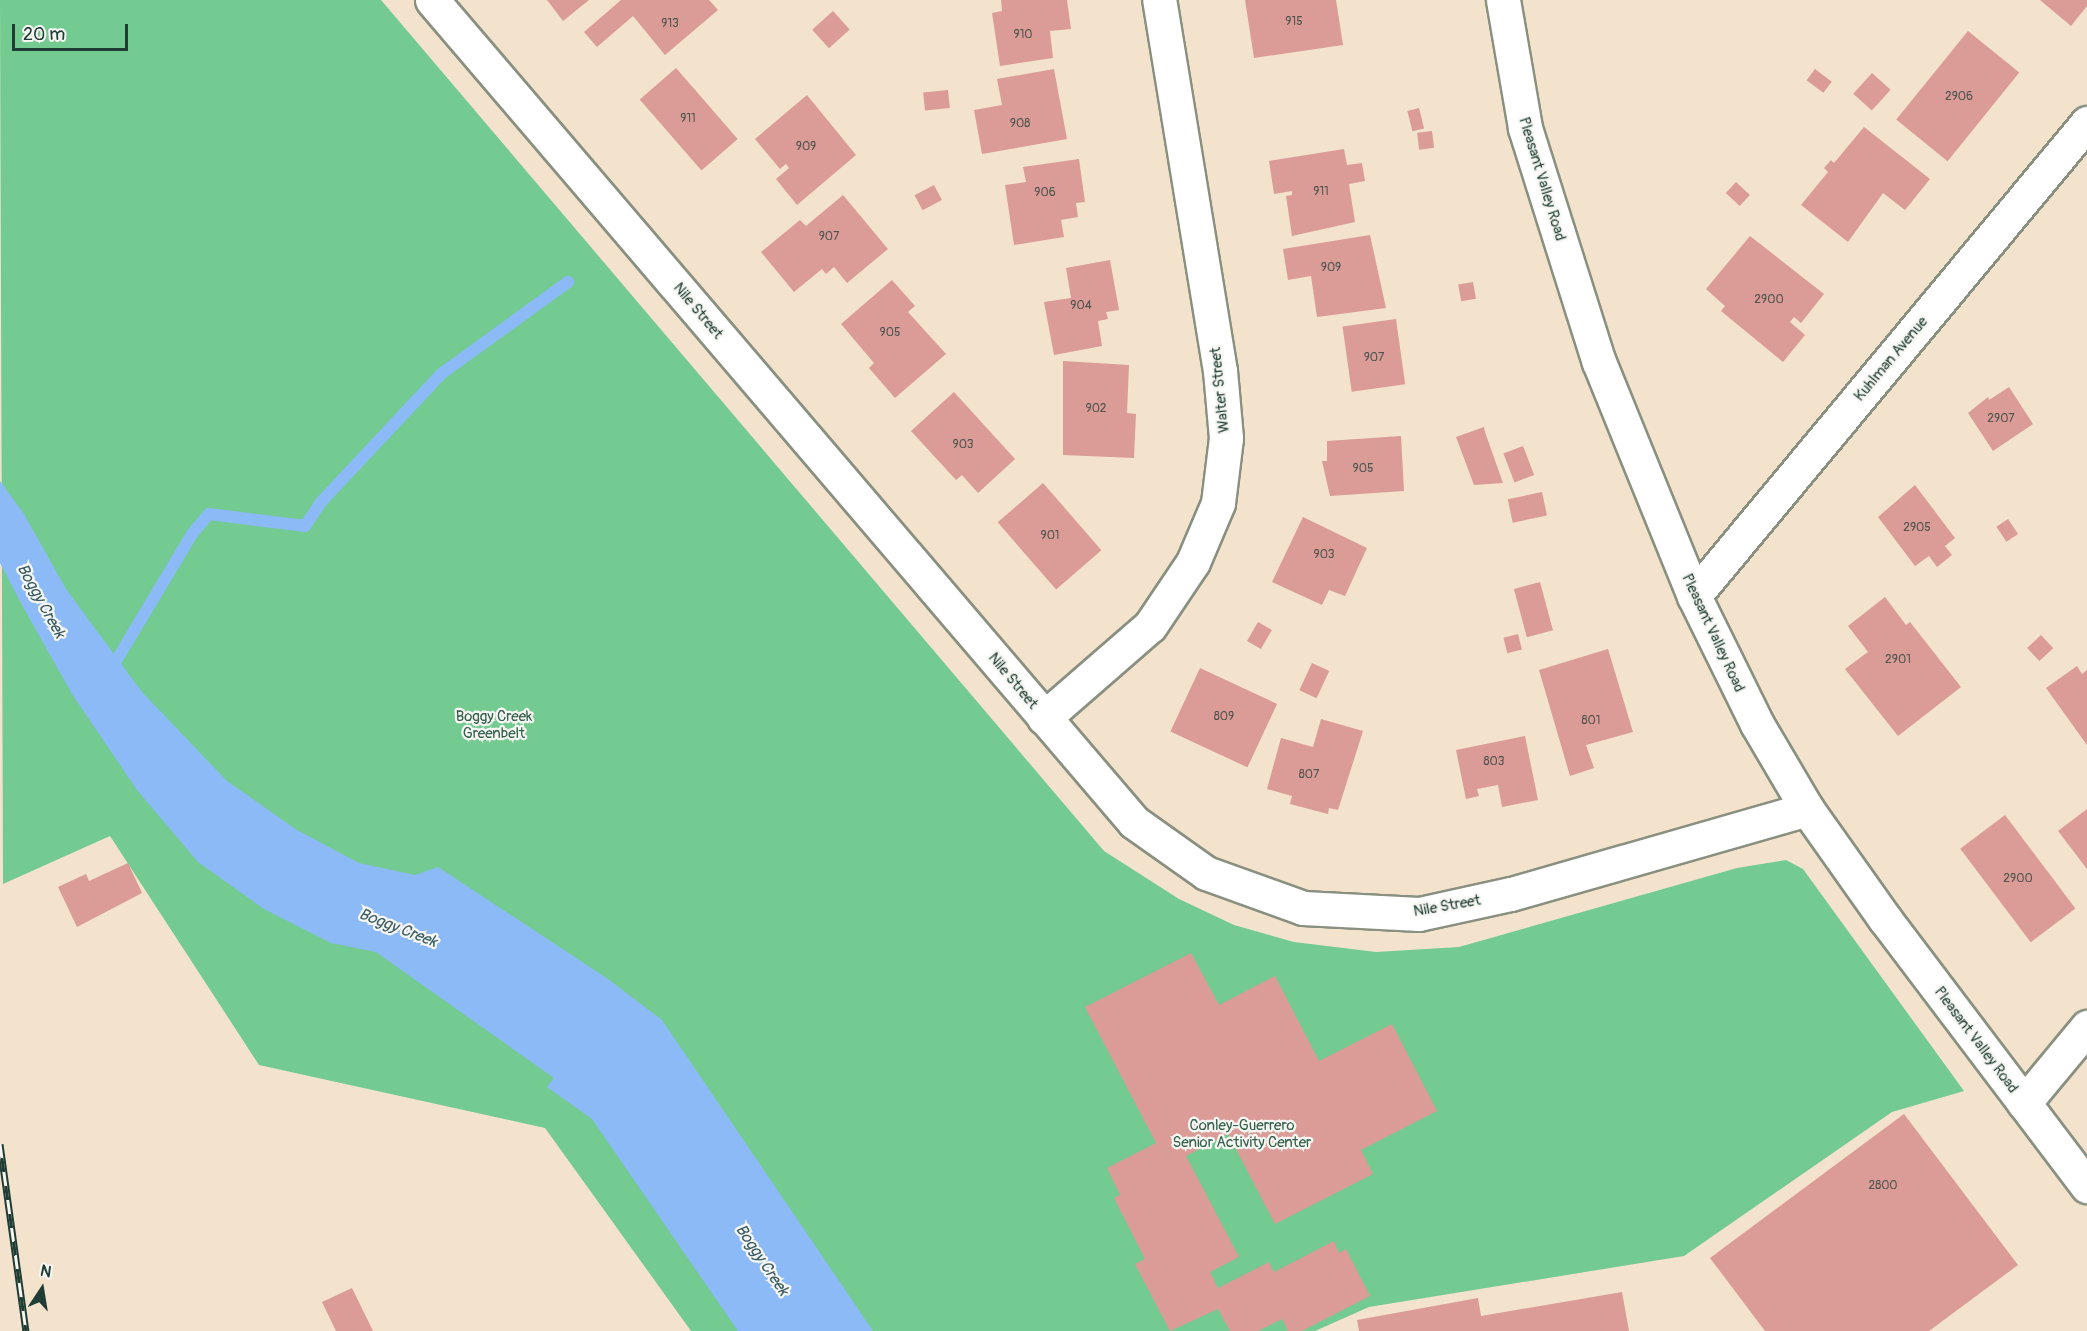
<!DOCTYPE html>
<html>
<head>
<meta charset="utf-8">
<style>
	body { margin:0 }
	#map { position:relative; width:2087px; height:1331px; overflow:hidden; background:#f3e3cc; font-family:Pangolin,sans-serif }
	div>[style] { position:absolute }
	[style*='--x'] { left:calc(var(--x)*1px); top:calc(var(--y)*1px); width:calc(var(--w)*1px); rotate:calc(var(--a)*1deg) }
	.green>* { inset:0; background:#73cb91 }
	.water>* { inset:0; background:#8bbaf6 }
	.stream>* { height:12px; margin:-6px; padding:0 6px; transform-origin:6px; border-radius:6px; background:#8bbaf6 }
	.building>* { inset:0; background:#db9b97; transform-origin:0 0 }
	.roads { filter:drop-shadow(2px 0 #899080) drop-shadow(-2px 0 #899080) drop-shadow(0 2px #899080) drop-shadow(0 -2px #899080) }
	.minor>* { height:33px; margin:-16.5px; padding:0 16.5px; transform-origin:16.5px; border-radius:16.5px; background:#fff }
	.major>* { height:33px; margin:-16.5px; padding:0 16.5px; transform-origin:16.5px; border-radius:16.5px; background:#fff }
	.rail>* { height:7px; margin-top:-3.5px; transform-origin:0; background:repeating-linear-gradient(90deg,#f6f6f2 0 14px,#1f3d34 0 28px); box-sizing:border-box; border-block:2px solid #1f3d34 }
	span { translate:-50% -50%; white-space:nowrap; text-align:center; line-height:1.15; -webkit-text-stroke:4.5px #f6f6f2; paint-order:stroke }
	.number-label { font-size:12px; color:#4e544d }
	.number-label span { -webkit-text-stroke-width:0 }
	.street-label { font-size:15px; color:#1f3d34 }
	.park-label { font-size:15px; color:#34604b }
	.water-label { font-size:16px; color:#3a5c64; font-style:italic }
	.north { position:absolute; left:12px; top:1259px; width:60px; height:60px; -webkit-text-stroke:4px #f6f6f2; paint-order:stroke; rotate:12deg; font-size:16px; font-weight:700; line-height:24px; text-align:center; color:#1f3d34 }
	.north::after { content:''; display:block; margin:auto; width:21px; height:27px; background:#1f3d34; clip-path:polygon(50% 0,100% 100%,50% 72%,0 100%) }
	.scale { position:absolute; left:12px; top:24px; width:116px; height:27px; box-sizing:border-box; border:3px solid #1f3d34; border-top:0; padding-left:8px; font-size:18px; line-height:21px; white-space:nowrap; color:#1f3d34; -webkit-text-stroke:4px #f6f6f2; paint-order:stroke }
</style>
</head>
<body>
<div id="map">
	<div class="green">
		<div style="clip-path:polygon(0 0,381px 0,1104px 851px,1179px 899px,1234px 925px,1294px 942px,1376px 952px,1459px 947px,1737px 868px,1786px 860px,1803px 869px,1964px 1091px,1892px 1112px,1684px 1256px,1369px 1307px,1315px 1331px,691px 1331px,545px 1128px,259px 1065px,110px 836px,3px 884px)"></div>
	</div>
	<div class="water">
		<div style="clip-path:polygon(0 481px,24px 514px,66px 589px,142px 692px,227px 781px,297px 830px,359px 863px,415px 875px,438px 867px,608px 979px,662px 1020px,873px 1331px,738px 1331px,592px 1119px,547px 1087px,554px 1078px,376px 952px,331px 943px,264px 909px,198px 862px,137px 790px,72px 694px,23px 607px,0 563px)"></div>
	</div>
	<div class="stream">
		<div style="--x:110;--y:671;--w:160;--a:-59.1"></div>
		<div style="--x:192;--y:534;--w:26;--a:-50"></div>
		<div style="--x:209;--y:514;--w:97;--a:7.1"></div>
		<div style="--x:305;--y:526;--w:29;--a:-56"></div>
		<div style="--x:321;--y:502;--w:175;--a:-46.8"></div>
		<div style="--x:441;--y:374;--w:157;--a:-35.9"></div>
	</div>
	<div class="building">
		<div style="clip-path:polygon(547px 0,589px 0,563px 21px)"></div>
		<div style="clip-path:polygon(621px 0,709px 0,718px 10px,665px 55px,633px 16px,597px 47px,584px 32px)"></div>
		<div style="clip-path:polygon(1001px 0,1067px 0,1071px 29px,1050px 31px,1053px 58px,1000px 66px,992px 13px,1002px 11px)"></div>
		<div style="clip-path:polygon(1245px 0,1336px 0,1343px 45px,1254px 58px)"></div>
		<div style="clip-path:polygon(2040px 0,2087px 0,2087px 6px,2071px 26px)"></div>
		<div style="left:833px;top:11px;width:25px;height:28px;rotate:48deg"></div>
		<div style="left:1968px;top:31px;width:66px;height:114px;rotate:39deg"></div>
		<div style="left:676px;top:68px;width:94px;height:48px;rotate:49deg"></div>
		<div style="clip-path:polygon(1054px 69px,1067px 139px,982px 154px,974px 110px,1002px 105px,997px 79px)"></div>
		<div style="left:1815px;top:69px;width:21px;height:14px;rotate:37deg"></div>
		<div style="left:1872px;top:73px;width:25px;height:28px;rotate:42deg"></div>
		<div style="left:948px;top:90px;width:18px;height:25px;rotate:84deg"></div>
		<div style="clip-path:polygon(807px 95px,856px 155px,797px 205px,776px 179px,789px 168px,786px 164px,780px 169px,755px 139px)"></div>
		<div style="left:1419px;top:108px;width:21px;height:12px;rotate:76deg"></div>
		<div style="clip-path:polygon(1864px 127px,1930px 179px,1905px 210px,1883px 193px,1848px 242px,1801px 205px,1828px 172px,1824px 168px,1831px 160px,1834px 163px)"></div>
		<div style="left:1432px;top:131px;width:17px;height:15px;rotate:83deg"></div>
		<div style="clip-path:polygon(1344px 149px,1347px 165px,1362px 163px,1365px 181px,1349px 184px,1355px 222px,1292px 236px,1286px 196px,1292px 195px,1292px 191px,1274px 194px,1269px 161px)"></div>
		<div style="clip-path:polygon(1079px 159px,1085px 202px,1076px 203px,1078px 217px,1061px 220px,1064px 237px,1014px 245px,1005px 185px,1026px 182px,1023px 167px)"></div>
		<div style="left:1736px;top:182px;width:19px;height:15px;rotate:43deg"></div>
		<div style="left:934px;top:185px;width:17px;height:22px;rotate:62deg"></div>
		<div style="clip-path:polygon(843px 195px,888px 249px,847px 283px,834px 267px,826px 274px,822px 269px,794px 292px,761px 252px,800px 220px,806px 226px)"></div>
		<div style="clip-path:polygon(1370px 235px,1386px 308px,1317px 317px,1311px 276px,1288px 280px,1283px 249px)"></div>
		<div style="clip-path:polygon(1750px 236px,1824px 294px,1801px 323px,1794px 317px,1790px 322px,1805px 335px,1783px 362px,1721px 311px,1725px 306px,1706px 289px)"></div>
		<div style="clip-path:polygon(1110px 260px,1119px 310px,1106px 312px,1108px 319px,1098px 321px,1102px 346px,1054px 355px,1044px 302px,1071px 298px,1066px 268px)"></div>
		<div style="clip-path:polygon(892px 280px,915px 306px,908px 312px,946px 354px,895px 398px,869px 368px,874px 363px,841px 324px)"></div>
		<div style="left:1473px;top:282px;width:17px;height:15px;rotate:80deg"></div>
		<div style="left:1396px;top:319px;width:66px;height:54px;rotate:82deg"></div>
		<div style="clip-path:polygon(1063px 361px,1129px 365px,1127px 413px,1136px 414px,1134px 458px,1063px 455px)"></div>
		<div style="clip-path:polygon(2009px 387px,2033px 424px,1993px 451px,1968px 413px,1988px 397px,1989px 400px)"></div>
		<div style="clip-path:polygon(954px 392px,1015px 459px,978px 493px,962px 475px,956px 480px,911px 431px)"></div>
		<div style="clip-path:polygon(1484px 427px,1485px 432px,1503px 483px,1474px 485px,1456px 437px)"></div>
		<div style="clip-path:polygon(1401px 436px,1404px 491px,1330px 496px,1322px 461px,1327px 461px,1327px 441px)"></div>
		<div style="left:1523px;top:446px;width:31px;height:21px;rotate:69deg"></div>
		<div style="left:1043px;top:483px;width:89px;height:60px;rotate:49deg"></div>
		<div style="clip-path:polygon(1915px 485px,1955px 538px,1945px 546px,1952px 555px,1937px 567px,1929px 556px,1915px 566px,1878px 517px)"></div>
		<div style="left:1542px;top:492px;width:24px;height:35px;rotate:78deg"></div>
		<div style="clip-path:polygon(1303px 517px,1367px 548px,1345px 596px,1329px 590px,1322px 605px,1272px 582px)"></div>
		<div style="left:2008px;top:519px;width:18px;height:14px;rotate:56deg"></div>
		<div style="left:1540px;top:582px;width:50px;height:27px;rotate:75deg"></div>
		<div style="clip-path:polygon(1885px 597px,1906px 625px,1910px 622px,1961px 687px,1898px 736px,1845px 669px,1868px 652px,1848px 626px)"></div>
		<div style="left:1258px;top:622px;width:16px;height:22px;rotate:30deg"></div>
		<div style="left:1518px;top:634px;width:16px;height:15px;rotate:76deg"></div>
		<div style="left:2041px;top:635px;width:18px;height:19px;rotate:47deg"></div>
		<div style="clip-path:polygon(1608px 649px,1633px 732px,1586px 745px,1594px 768px,1570px 776px,1539px 670px)"></div>
		<div style="left:1312px;top:663px;width:19px;height:30px;rotate:25deg"></div>
		<div style="clip-path:polygon(2077px 666px,2082px 674px,2087px 670px,2087px 745px,2046px 688px)"></div>
		<div style="left:1200px;top:668px;width:85px;height:70px;rotate:25deg"></div>
		<div style="clip-path:polygon(1321px 719px,1363px 731px,1338px 810px,1329px 808px,1328px 814px,1290px 804px,1292px 796px,1267px 789px,1281px 738px,1313px 747px)"></div>
		<div style="clip-path:polygon(1525px 736px,1538px 800px,1502px 807px,1498px 785px,1477px 789px,1479px 796px,1466px 799px,1456px 750px)"></div>
		<div style="clip-path:polygon(2087px 809px,2087px 869px,2058px 831px)"></div>
		<div style="left:2005px;top:815px;width:117px;height:56px;rotate:53deg"></div>
		<div style="clip-path:polygon(128px 863px,142px 893px,77px 927px,58px 887px,86px 874px,89px 881px)"></div>
		<div style="clip-path:polygon(1191px 953px,1219px 1005px,1275px 976px,1319px 1061px,1392px 1024px,1437px 1111px,1361px 1150px,1373px 1174px,1275px 1224px,1228px 1134px,1186px 1156px,1239px 1257px,1210px 1272px,1218px 1288px,1269px 1262px,1274px 1272px,1334px 1241px,1339px 1253px,1346px 1249px,1370px 1296px,1302px 1331px,1288px 1331px,1282px 1319px,1258px 1331px,1230px 1331px,1218px 1309px,1170px 1331px,1135px 1264px,1145px 1259px,1114px 1198px,1120px 1195px,1107px 1168px,1156px 1143px,1085px 1007px)"></div>
		<div style="clip-path:polygon(1904px 1114px,2018px 1265px,1929px 1331px,1765px 1331px,1710px 1258px)"></div>
		<div style="clip-path:polygon(352px 1288px,373px 1331px,336px 1331px,322px 1302px)"></div>
		<div style="clip-path:polygon(1622px 1292px,1629px 1331px,1359px 1331px,1357px 1320px,1478px 1298px,1481px 1316px)"></div>
	</div>
	<div class="roads">
		<div class="minor">
			<div style="--x:432;--y:0;--w:1081;--a:49.5"></div>
			<div style="--x:1134;--y:822;--w:88;--a:35.3"></div>
			<div style="--x:1206;--y:873;--w:103;--a:19.8"></div>
			<div style="--x:1303;--y:908;--w:116;--a:3"></div>
			<div style="--x:1419;--y:914;--w:94;--a:-12.3"></div>
			<div style="--x:1511;--y:894;--w:308;--a:-16"></div>
			<div style="--x:1694;--y:596;--w:615;--a:-50.28"></div>
			<div style="--x:1044;--y:718;--w:140;--a:-41"></div>
			<div style="--x:1150;--y:626;--w:77;--a:-56.1"></div>
			<div style="--x:1193;--y:562;--w:64;--a:-67"></div>
			<div style="--x:1218;--y:503;--w:65;--a:-83"></div>
			<div style="--x:1226;--y:438;--w:67;--a:-95.1"></div>
			<div style="--x:1220;--y:371;--w:376;--a:-99.3"></div>
			<div style="--x:2024;--y:1103;--w:99;--a:-50.3"></div>
		</div>
		<div class="major">
			<div style="--x:1503;--y:0;--w:130;--a:80.2"></div>
			<div style="--x:1525;--y:128;--w:245;--a:72.5"></div>
			<div style="--x:1599;--y:362;--w:253;--a:67.9"></div>
			<div style="--x:1694;--y:596;--w:143;--a:63.8"></div>
			<div style="--x:1757;--y:724;--w:99;--a:59.5"></div>
			<div style="--x:1807;--y:809;--w:135;--a:54.7"></div>
			<div style="--x:1885;--y:919;--w:335;--a:52.9"></div>
		</div>
	</div>
	<div class="rail">
		<div style="--x:0;--y:1144;--w:189;--a:82.1"></div>
	</div>
	<div class="number-label">
		<span style="left:1294px;top:22px">915</span>
		<span style="left:670px;top:24px">913</span>
		<span style="left:1023px;top:35px">910</span>
		<span style="left:1959px;top:97px">2906</span>
		<span style="left:688px;top:119px">911</span>
		<span style="left:1020px;top:124px">908</span>
		<span style="left:806px;top:147px">909</span>
		<span style="left:1321px;top:192px">911</span>
		<span style="left:1045px;top:193px">906</span>
		<span style="left:829px;top:237px">907</span>
		<span style="left:1331px;top:268px">909</span>
		<span style="left:1769px;top:300px">2900</span>
		<span style="left:1081px;top:306px">904</span>
		<span style="left:890px;top:333px">905</span>
		<span style="left:1374px;top:358px">907</span>
		<span style="left:1096px;top:409px">902</span>
		<span style="left:2001px;top:419px">2907</span>
		<span style="left:963px;top:445px">903</span>
		<span style="left:1363px;top:469px">905</span>
		<span style="left:1917px;top:528px">2905</span>
		<span style="left:1050px;top:536px">901</span>
		<span style="left:1324px;top:555px">903</span>
		<span style="left:1898px;top:660px">2901</span>
		<span style="left:1224px;top:717px">809</span>
		<span style="left:1591px;top:721px">801</span>
		<span style="left:1494px;top:762px">803</span>
		<span style="left:1309px;top:775px">807</span>
		<span style="left:2018px;top:879px">2900</span>
		<span style="left:1883px;top:1186px">2800</span>
	</div>
	<div class="street-label">
		<span style="left:1542px;top:179px;rotate:73deg">Pleasant Valley Road</span>
		<span style="left:698px;top:311px;rotate:50deg">Nile Street</span>
		<span style="left:1891px;top:359px;rotate:-50deg">Kuhlman Avenue</span>
		<span style="left:1220px;top:390px;rotate:-96deg">Walter Street</span>
		<span style="left:1713px;top:633px;rotate:65deg">Pleasant Valley Road</span>
		<span style="left:1013px;top:681px;rotate:50deg">Nile Street</span>
		<span style="left:1447px;top:906px;rotate:-10deg">Nile Street</span>
		<span style="left:1976px;top:1040px;rotate:53deg">Pleasant Valley Road</span>
	</div>
	<div class="park-label">
		<span style="left:494px;top:725px">Boggy Creek<br>Greenbelt</span>
		<span style="left:1242px;top:1134px">Conley-Guerrero<br>Senior Activity Center</span>
	</div>
	<div class="water-label">
		<span style="left:41px;top:601px;rotate:61deg">Boggy Creek</span>
		<span style="left:398px;top:928px;rotate:21deg">Boggy Creek</span>
		<span style="left:762px;top:1260px;rotate:56deg">Boggy Creek</span>
	</div>
	<div class="north">N</div>
	<div class="scale">20 m</div>
</div>
</body>
</html>
